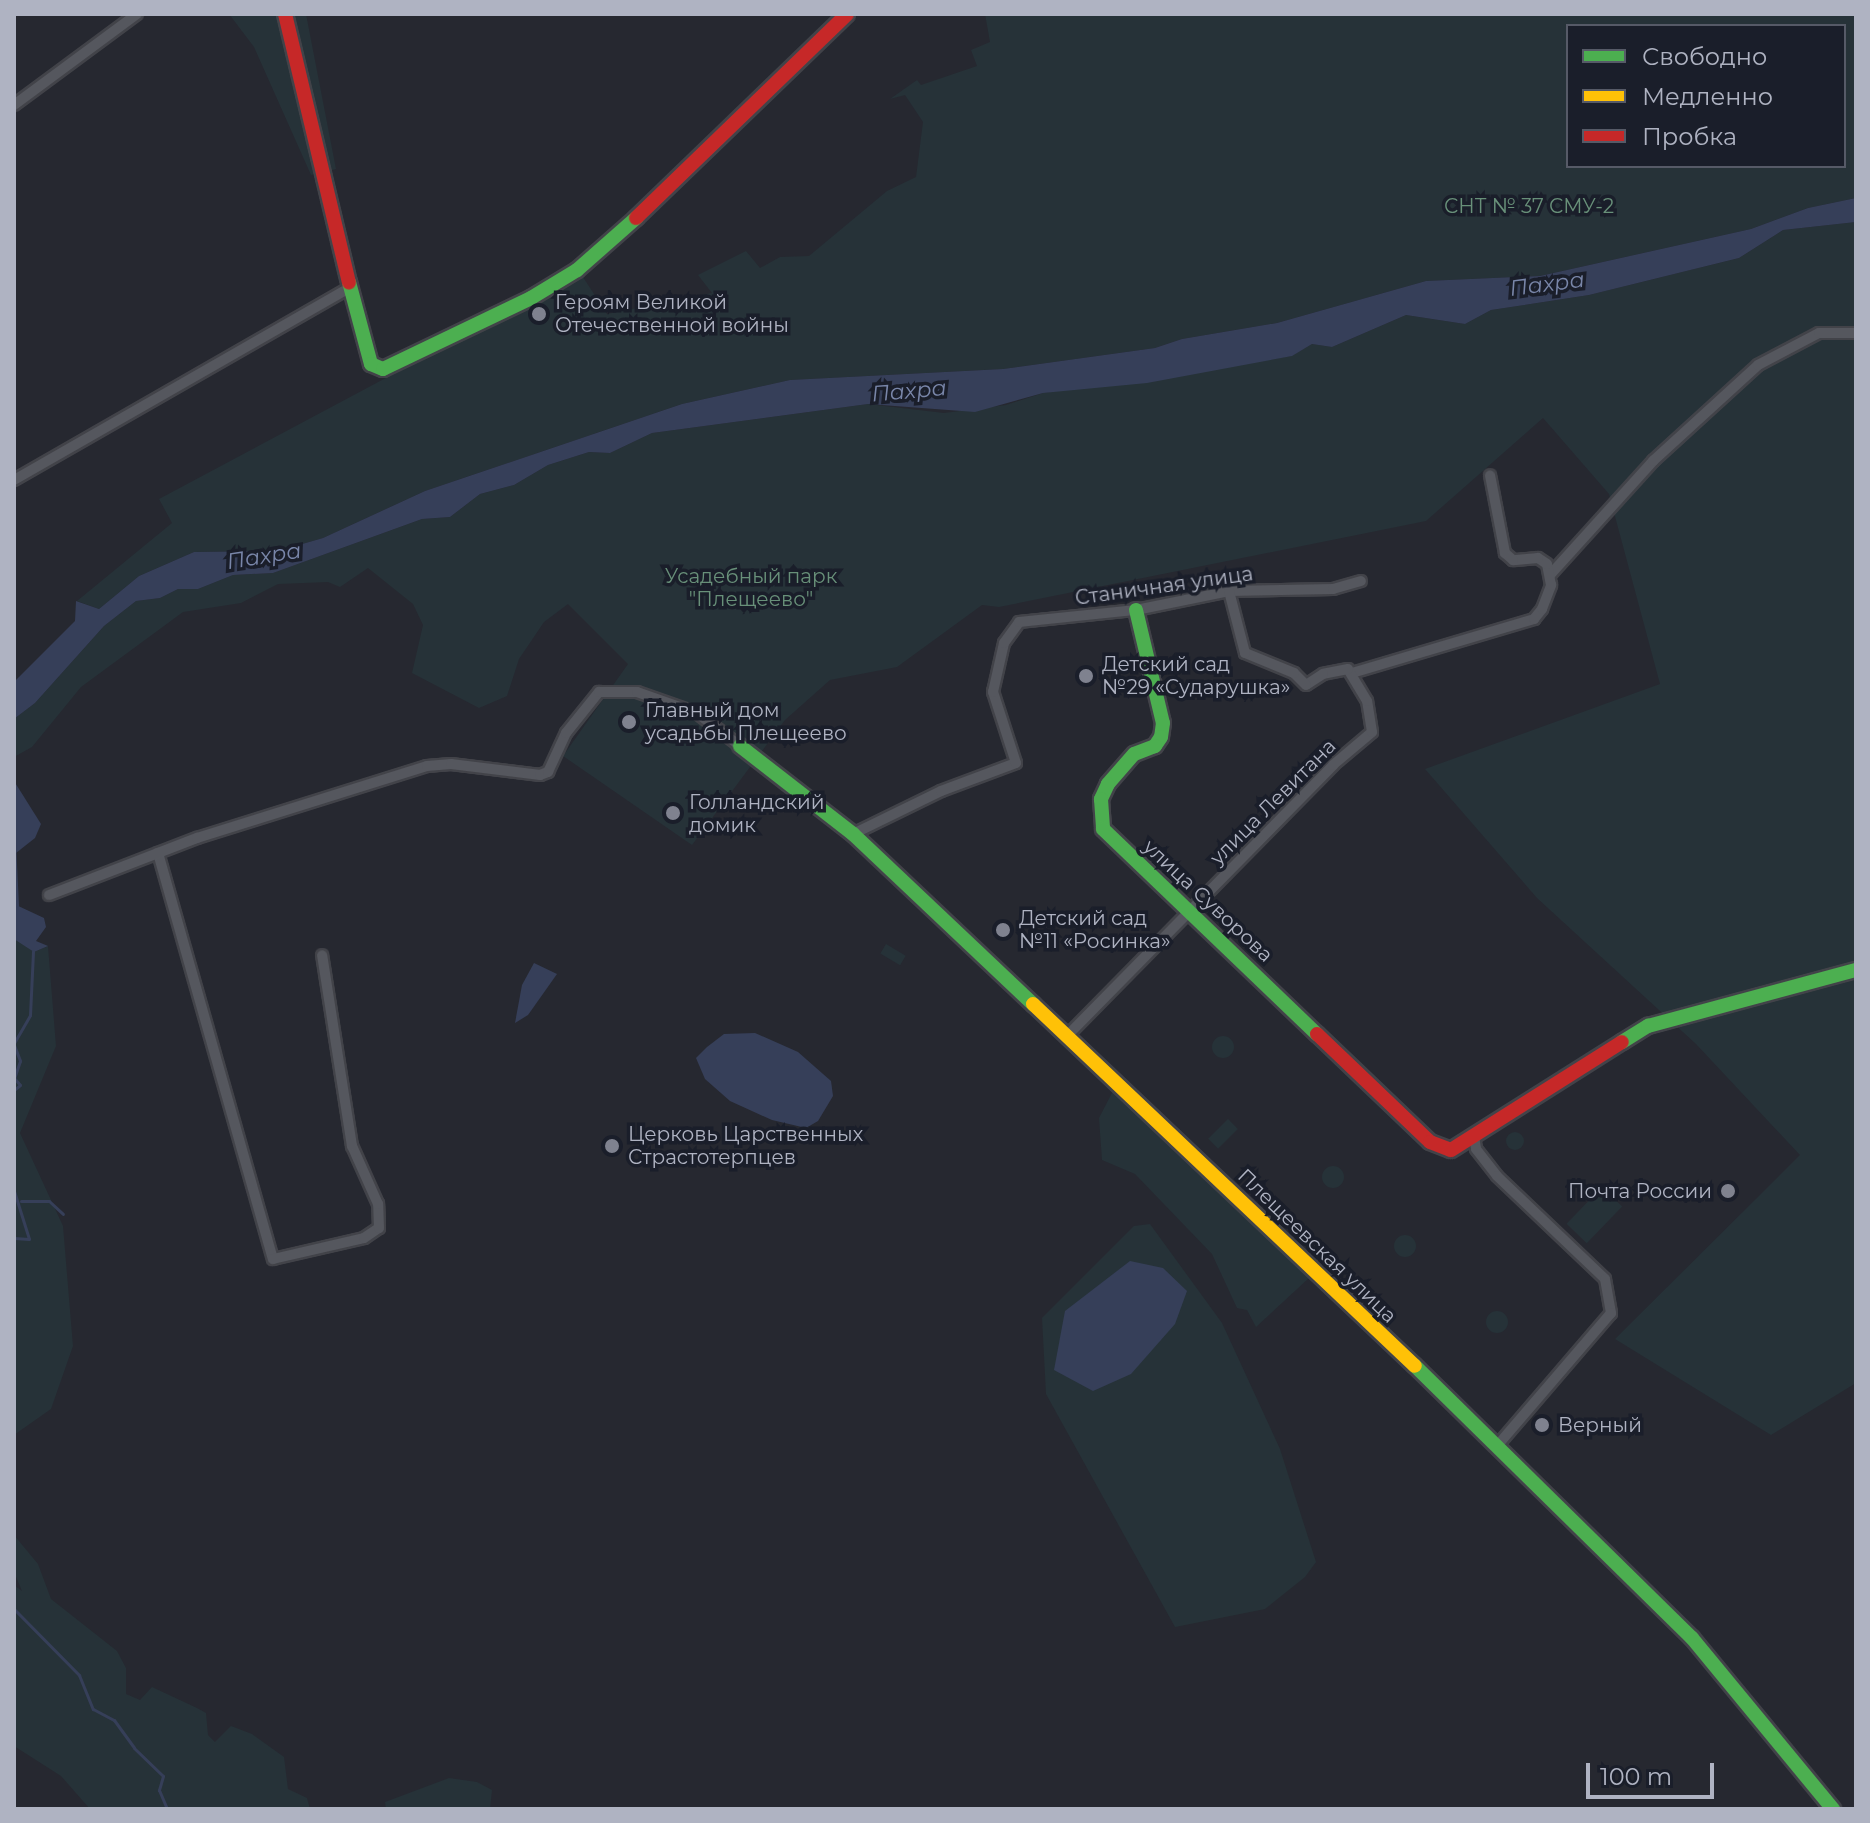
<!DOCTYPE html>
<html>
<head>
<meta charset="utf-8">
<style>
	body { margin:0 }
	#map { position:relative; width:1870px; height:1823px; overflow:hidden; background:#262830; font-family:Montserrat,sans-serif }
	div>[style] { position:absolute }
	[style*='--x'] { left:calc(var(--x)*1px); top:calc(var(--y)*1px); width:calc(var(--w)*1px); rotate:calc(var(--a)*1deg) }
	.green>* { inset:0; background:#263238; transform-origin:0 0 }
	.round { border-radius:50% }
	.water>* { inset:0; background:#363f59 }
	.stream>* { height:3px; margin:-1.5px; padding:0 1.5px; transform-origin:1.5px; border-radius:1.5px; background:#363f59 }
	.roads { filter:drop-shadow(2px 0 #424349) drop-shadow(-2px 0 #424349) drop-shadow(0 2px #424349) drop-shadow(0 -2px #424349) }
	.street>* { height:10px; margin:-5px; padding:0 5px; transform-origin:5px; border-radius:5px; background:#55575e }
	.fast>* { height:14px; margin:-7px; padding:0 7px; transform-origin:7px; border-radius:7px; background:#4caf50 }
	.slow>* { height:14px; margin:-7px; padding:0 7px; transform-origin:7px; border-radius:7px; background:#ffc107 }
	.jam>* { height:14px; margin:-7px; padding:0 7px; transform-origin:7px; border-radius:7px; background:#c62828 }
	.dots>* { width:22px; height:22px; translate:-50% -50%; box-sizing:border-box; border:4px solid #1a1e2a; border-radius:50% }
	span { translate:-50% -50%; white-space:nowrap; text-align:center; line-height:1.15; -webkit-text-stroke:7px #1a1e2a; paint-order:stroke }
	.park-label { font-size:20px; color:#689079 }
	.poi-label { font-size:20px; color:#afb3c2 }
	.left { translate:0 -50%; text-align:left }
	.right { translate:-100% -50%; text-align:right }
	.street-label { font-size:20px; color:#afb3c2 }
	.water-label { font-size:22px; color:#7986a9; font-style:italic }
	.frame { position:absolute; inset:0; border:16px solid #afb3c2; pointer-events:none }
	.legend { position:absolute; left:1566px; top:24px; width:280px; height:144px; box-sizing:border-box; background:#1a1e2a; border:2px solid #565a67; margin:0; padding:10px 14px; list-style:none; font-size:24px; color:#afb3c2 }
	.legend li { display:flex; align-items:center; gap:16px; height:40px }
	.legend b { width:40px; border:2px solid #565a67 }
	.scale { position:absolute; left:1586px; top:1763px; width:128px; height:36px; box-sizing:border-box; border:4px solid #afb3c2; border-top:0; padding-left:10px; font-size:24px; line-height:28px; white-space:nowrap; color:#afb3c2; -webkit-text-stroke:6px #1a1e2a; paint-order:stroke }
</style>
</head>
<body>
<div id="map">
	<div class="green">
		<div style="clip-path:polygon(229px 14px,306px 14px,336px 169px,311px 175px,254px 47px)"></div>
		<div style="clip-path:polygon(evenodd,985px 14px,1856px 14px,1856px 198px,1808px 208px,1751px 229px,1540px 276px,1426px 281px,1277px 323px,1182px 339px,1155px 348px,1003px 369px,790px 380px,682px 404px,425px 491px,323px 538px,278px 551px,194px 552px,139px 576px,99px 609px,77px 601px,172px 523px,159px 499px,581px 274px,607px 314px,712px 293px,698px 275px,746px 251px,760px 268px,780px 257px,809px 256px,887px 191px,916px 177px,923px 122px,905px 95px,890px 99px,917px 80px,921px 85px,977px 66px,971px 50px,990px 42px,985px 14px,1568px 26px,1844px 26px,1844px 166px,1568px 166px,1568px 26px)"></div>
		<div style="clip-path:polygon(1856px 222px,1856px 1383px,1771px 1435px,1615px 1339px,1800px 1155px,1696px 1044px,1537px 898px,1425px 769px,1660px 684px,1609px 494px,1543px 418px,1426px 521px,999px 607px,982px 605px,897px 667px,830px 680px,785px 720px,692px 845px,563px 756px,628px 664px,568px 604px,544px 622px,519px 659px,507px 696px,479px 708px,412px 673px,423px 625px,413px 604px,368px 568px,340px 587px,328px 582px,278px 584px,241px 603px,183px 612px,81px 687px,32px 747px,14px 757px,14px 719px,35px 703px,104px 626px,136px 601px,160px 598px,178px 589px,198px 589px,233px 575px,273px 573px,422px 519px,450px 517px,480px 494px,514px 485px,548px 465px,589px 452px,610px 453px,652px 433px,868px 404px,944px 413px,1006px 405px,1043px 393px,1291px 356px,1312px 344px,1332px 347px,1406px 315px,1465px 324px,1491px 310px,1589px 295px,1739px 258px,1783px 230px)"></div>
		<div style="clip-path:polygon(16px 938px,34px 952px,48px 946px,56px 1046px,20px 1133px,63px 1226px,73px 1346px,51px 1409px,14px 1435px)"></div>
		<div style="left:886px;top:944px;width:23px;height:11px;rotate:31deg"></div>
		<div class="round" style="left:1212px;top:1036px;width:22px;height:22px"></div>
		<div style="clip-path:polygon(1114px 1089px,1309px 1278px,1256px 1327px,1247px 1310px,1237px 1308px,1212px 1254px,1135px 1174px,1102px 1160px,1099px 1118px)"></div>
		<div style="left:1228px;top:1119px;width:14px;height:28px;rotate:45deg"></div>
		<div class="round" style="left:1506px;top:1132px;width:18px;height:18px"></div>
		<div class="round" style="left:1322px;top:1166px;width:22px;height:22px"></div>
		<div style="left:1602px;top:1187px;width:28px;height:51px;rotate:44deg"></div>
		<div style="clip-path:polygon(1150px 1224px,1222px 1323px,1280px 1449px,1316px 1562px,1305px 1577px,1265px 1609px,1175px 1627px,1046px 1394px,1042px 1318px,1134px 1226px)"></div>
		<div class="round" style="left:1394px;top:1235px;width:22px;height:22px"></div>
		<div class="round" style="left:1486px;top:1311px;width:22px;height:22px"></div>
		<div style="clip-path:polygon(14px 1535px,38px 1564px,51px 1599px,117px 1651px,126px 1668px,126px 1694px,140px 1700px,152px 1687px,197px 1708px,206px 1713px,208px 1735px,215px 1742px,231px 1726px,252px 1734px,284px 1757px,288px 1789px,307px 1798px,310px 1809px,90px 1809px,61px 1776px,14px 1746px,14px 1585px,22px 1591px,14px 1572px)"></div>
		<div style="clip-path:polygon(449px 1778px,477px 1782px,492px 1790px,490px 1809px,386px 1809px,385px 1802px)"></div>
	</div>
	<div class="water">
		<div style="clip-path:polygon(1856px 198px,1856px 222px,1783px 230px,1739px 258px,1589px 295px,1491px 310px,1465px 324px,1406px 315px,1332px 347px,1312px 344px,1292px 356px,1147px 383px,1043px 393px,975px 412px,868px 404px,652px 433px,610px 453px,589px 452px,548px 465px,514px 485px,480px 494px,450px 517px,422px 519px,273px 573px,233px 575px,198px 589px,178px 589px,160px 598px,136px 601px,104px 626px,35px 703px,14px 719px,14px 682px,75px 621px,76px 601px,99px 609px,139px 576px,194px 552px,278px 551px,323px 538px,425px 491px,682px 404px,790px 380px,1003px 369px,1155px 348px,1182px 339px,1277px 323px,1426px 281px,1540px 276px,1751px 229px,1808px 208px)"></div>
		<div style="clip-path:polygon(14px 781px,41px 824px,35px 838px,16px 853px)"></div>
		<div style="clip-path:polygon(14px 904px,44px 918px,46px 927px,36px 941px,48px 946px,34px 952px,14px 939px)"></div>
		<div style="clip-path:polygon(534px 963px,557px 974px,528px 1015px,515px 1023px,522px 985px)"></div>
		<div style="clip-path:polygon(755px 1033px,798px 1052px,831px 1081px,833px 1096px,818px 1121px,806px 1128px,772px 1120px,730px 1101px,705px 1079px,696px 1058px,707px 1047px,724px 1034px)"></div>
		<div style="clip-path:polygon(1130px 1261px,1163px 1268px,1187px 1291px,1175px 1324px,1131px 1374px,1093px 1391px,1054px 1370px,1065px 1311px)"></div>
	</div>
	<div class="stream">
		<div style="--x:14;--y:842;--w:64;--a:87.3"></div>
		<div style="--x:14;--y:1043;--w:32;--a:-60"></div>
		<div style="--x:30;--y:1015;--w:64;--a:-87.3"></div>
		<div style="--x:14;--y:1045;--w:17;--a:69"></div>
		<div style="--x:20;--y:1061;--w:18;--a:109"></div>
		<div style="--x:14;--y:1078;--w:9;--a:49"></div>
		<div style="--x:20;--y:1085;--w:8;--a:140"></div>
		<div style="--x:14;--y:1191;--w:50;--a:72.6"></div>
		<div style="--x:29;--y:1239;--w:15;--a:-176"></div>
		<div style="--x:21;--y:1201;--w:28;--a:0"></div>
		<div style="--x:49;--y:1201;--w:19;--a:43"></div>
		<div style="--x:14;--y:1348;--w:1;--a:90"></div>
		<div style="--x:14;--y:1609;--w:93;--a:45.4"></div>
		<div style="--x:79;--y:1675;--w:37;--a:68"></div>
		<div style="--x:93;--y:1709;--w:24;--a:28"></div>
		<div style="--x:114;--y:1720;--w:34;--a:54"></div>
		<div style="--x:134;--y:1748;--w:40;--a:44"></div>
		<div style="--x:163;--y:1776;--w:15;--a:106"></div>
		<div style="--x:159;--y:1790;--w:21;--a:67"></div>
	</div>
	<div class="roads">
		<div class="street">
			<div style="--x:14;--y:105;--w:153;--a:-36.5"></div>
			<div style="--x:14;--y:480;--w:386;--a:-29.8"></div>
			<div style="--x:1550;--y:575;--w:154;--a:-47.9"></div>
			<div style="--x:1653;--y:461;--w:142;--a:-42.4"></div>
			<div style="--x:1758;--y:365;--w:69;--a:-27.7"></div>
			<div style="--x:1819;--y:333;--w:37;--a:0"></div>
			<div style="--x:1352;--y:673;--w:190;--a:-16.5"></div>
			<div style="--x:1534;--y:619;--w:13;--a:-51"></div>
			<div style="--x:1542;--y:609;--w:26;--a:-69"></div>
			<div style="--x:1551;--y:585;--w:21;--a:-101"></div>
			<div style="--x:1547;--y:564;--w:11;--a:-146"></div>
			<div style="--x:1538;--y:558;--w:25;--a:175"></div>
			<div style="--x:1513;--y:560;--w:11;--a:-139"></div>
			<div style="--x:1505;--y:553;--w:79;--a:-100.9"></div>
			<div style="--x:853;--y:834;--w:98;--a:-26"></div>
			<div style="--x:941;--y:791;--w:80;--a:-20.5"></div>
			<div style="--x:1016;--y:763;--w:75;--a:-107.9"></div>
			<div style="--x:993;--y:692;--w:50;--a:-77.3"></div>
			<div style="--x:1004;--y:643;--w:26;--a:-54"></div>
			<div style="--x:1019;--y:622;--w:118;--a:-5.9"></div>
			<div style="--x:1136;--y:610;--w:95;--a:-11.5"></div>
			<div style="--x:1229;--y:591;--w:104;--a:-1.1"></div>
			<div style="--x:1333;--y:589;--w:29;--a:-16"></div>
			<div style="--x:158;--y:853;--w:422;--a:74.2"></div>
			<div style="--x:273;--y:1259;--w:93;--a:-13"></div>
			<div style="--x:364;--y:1238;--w:18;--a:-34"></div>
			<div style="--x:379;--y:1228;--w:24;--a:-92"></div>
			<div style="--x:378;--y:1204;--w:64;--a:-114.1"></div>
			<div style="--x:352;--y:1146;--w:193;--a:-98.9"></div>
			<div style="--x:49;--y:895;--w:159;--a:-21.1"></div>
			<div style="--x:197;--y:838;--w:241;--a:-17.4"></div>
			<div style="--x:427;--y:766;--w:24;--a:-5"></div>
			<div style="--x:451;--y:764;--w:90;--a:7"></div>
			<div style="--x:540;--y:775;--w:9;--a:-21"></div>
			<div style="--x:548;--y:772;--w:43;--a:-65.2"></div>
			<div style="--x:566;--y:733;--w:53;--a:-51.2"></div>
			<div style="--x:599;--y:692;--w:38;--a:0"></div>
			<div style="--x:637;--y:692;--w:64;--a:19.3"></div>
			<div style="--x:697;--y:713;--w:54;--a:37.5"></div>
			<div style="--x:1067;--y:1036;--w:380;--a:-45.5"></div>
			<div style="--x:1333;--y:765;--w:51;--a:-40.2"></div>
			<div style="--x:1372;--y:732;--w:31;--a:-99"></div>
			<div style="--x:1367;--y:701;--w:37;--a:-121"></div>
			<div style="--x:1348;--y:669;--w:25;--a:169"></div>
			<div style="--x:1323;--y:674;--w:20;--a:147"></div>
			<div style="--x:1306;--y:685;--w:17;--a:-135"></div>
			<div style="--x:1294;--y:673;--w:53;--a:-157.8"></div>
			<div style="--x:1245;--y:653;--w:64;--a:-104.5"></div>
			<div style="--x:1474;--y:1136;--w:13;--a:81"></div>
			<div style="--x:1476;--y:1149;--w:34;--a:52"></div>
			<div style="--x:1497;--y:1176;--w:149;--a:43.6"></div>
			<div style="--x:1605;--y:1279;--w:35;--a:80"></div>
			<div style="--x:1611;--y:1313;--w:174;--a:130.6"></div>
		</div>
		<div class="fast">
			<div style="--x:349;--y:282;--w:85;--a:75"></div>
			<div style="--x:371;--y:364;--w:13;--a:23"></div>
			<div style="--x:383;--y:369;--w:164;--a:-25.6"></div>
			<div style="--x:531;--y:298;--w:54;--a:-31.3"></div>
			<div style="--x:577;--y:270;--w:79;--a:-41.4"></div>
			<div style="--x:1136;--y:610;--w:116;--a:76.6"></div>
			<div style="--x:1163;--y:723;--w:14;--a:98"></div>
			<div style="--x:1161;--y:737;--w:11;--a:124"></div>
			<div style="--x:1155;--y:746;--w:22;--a:159"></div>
			<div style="--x:1134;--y:754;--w:40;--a:131"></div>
			<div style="--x:1108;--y:784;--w:17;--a:115"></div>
			<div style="--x:1101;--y:799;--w:30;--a:86"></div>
			<div style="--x:1103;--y:829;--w:296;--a:43.8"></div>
			<div style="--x:740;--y:746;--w:143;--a:37.9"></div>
			<div style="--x:853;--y:834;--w:248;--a:43.4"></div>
			<div style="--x:1622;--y:1042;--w:31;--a:-32"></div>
			<div style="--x:1648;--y:1026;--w:215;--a:-15.1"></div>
			<div style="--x:1415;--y:1366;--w:388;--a:44.5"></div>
			<div style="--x:1692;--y:1638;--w:222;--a:50.5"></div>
		</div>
		<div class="slow">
			<div style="--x:1033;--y:1004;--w:526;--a:43.46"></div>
		</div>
		<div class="jam">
			<div style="--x:285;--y:14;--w:276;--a:76.6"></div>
			<div style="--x:636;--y:218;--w:293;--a:-44"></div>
			<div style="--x:1317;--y:1034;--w:156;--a:43.7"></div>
			<div style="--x:1430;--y:1142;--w:22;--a:21"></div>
			<div style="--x:1451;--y:1150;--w:202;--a:-32.3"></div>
		</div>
	</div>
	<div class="dots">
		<div style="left:539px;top:314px;background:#7f828f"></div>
		<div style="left:1086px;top:676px;background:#7f828f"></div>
		<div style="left:629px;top:722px;background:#7f828f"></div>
		<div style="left:673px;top:813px;background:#7f828f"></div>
		<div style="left:1003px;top:930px;background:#7f828f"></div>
		<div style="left:612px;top:1146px;background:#7f828f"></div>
		<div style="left:1728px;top:1191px;background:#7f828f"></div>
		<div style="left:1542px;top:1425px;background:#7f828f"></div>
	</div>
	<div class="park-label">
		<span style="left:1529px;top:206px">СНТ № 37 СМУ-2</span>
		<span style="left:751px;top:588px">Усадебный парк<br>"Плещеево"</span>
	</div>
	<div class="poi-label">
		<span class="left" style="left:555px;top:314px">Героям Великой<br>Отечественной войны</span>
		<span class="left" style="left:1102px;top:676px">Детский сад<br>№29 «Сударушка»</span>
		<span class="left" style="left:645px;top:722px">Главный дом<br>усадьбы Плещеево</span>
		<span class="left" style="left:689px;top:814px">Голландский<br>домик</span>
		<span class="left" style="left:1019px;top:930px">Детский сад<br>№11 «Росинка»</span>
		<span class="left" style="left:628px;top:1146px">Церковь Царственных<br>Страстотерпцев</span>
		<span class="right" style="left:1712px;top:1191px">Почта России</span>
		<span class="left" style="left:1558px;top:1425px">Верный</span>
	</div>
	<div class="street-label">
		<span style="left:1164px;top:586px;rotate:-8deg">Станичная улица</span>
		<span style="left:1273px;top:802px;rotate:-45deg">улица Левитана</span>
		<span style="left:1208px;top:901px;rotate:43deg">улица Суворова</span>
		<span style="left:1317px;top:1246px;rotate:44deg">Плещеевская улица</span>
	</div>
	<div class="water-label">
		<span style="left:1547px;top:284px;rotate:-7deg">Пахра</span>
		<span style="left:909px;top:391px;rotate:-5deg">Пахра</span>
		<span style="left:264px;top:556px;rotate:-9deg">Пахра</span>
	</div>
	<div class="frame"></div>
	<ul class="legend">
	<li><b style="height:10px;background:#4caf50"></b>Свободно</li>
	<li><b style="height:10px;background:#ffc107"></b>Медленно</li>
	<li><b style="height:10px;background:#c62828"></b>Пробка</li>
	</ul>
	<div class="scale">100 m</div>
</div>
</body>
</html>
